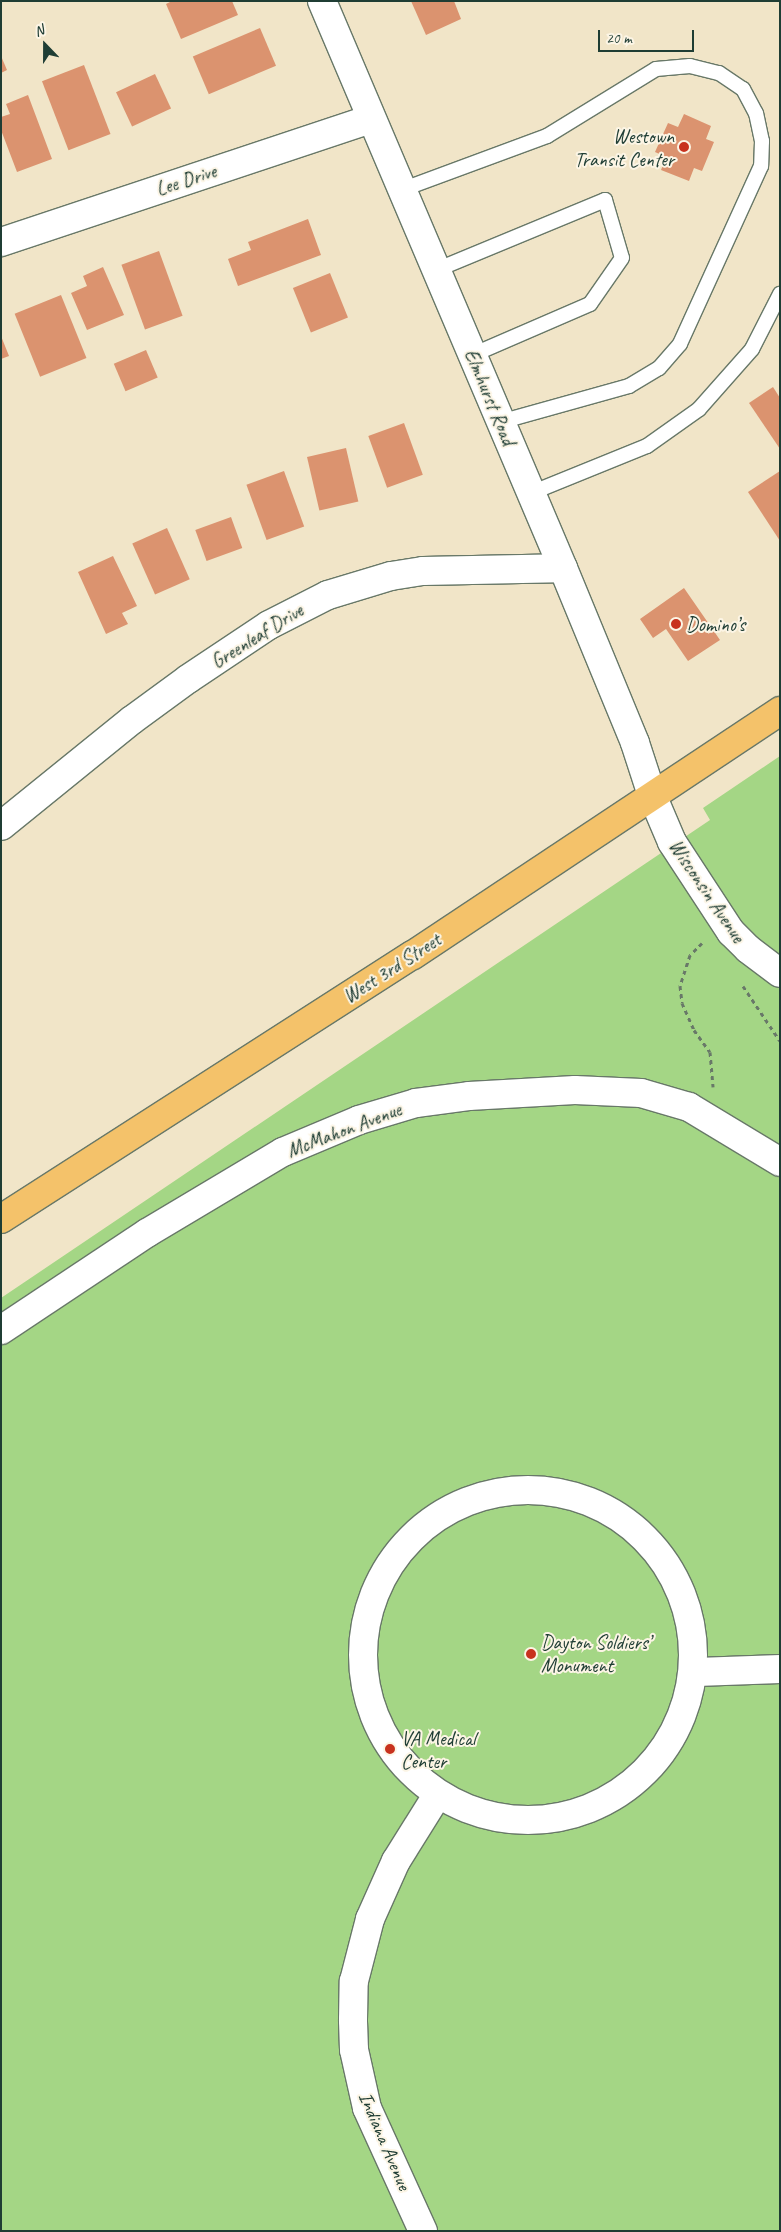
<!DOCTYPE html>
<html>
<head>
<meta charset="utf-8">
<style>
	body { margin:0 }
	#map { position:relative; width:781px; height:2232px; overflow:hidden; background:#f1e5c8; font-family:Caveat,sans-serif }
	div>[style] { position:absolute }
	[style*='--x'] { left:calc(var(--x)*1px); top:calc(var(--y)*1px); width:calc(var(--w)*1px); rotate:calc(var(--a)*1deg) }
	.green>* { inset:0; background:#a4d685 }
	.building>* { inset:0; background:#db936f; transform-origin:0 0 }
	.path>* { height:3px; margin-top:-1.5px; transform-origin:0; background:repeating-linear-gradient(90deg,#687868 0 4px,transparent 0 8px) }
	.roads { filter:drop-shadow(1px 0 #687868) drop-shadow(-1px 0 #687868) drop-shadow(0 1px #687868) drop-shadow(0 -1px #687868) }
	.service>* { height:14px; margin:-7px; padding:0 7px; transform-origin:7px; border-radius:7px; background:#fff }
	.minor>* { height:28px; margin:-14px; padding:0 14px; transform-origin:14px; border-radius:14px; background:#fff }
	.minor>.ring { margin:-14px; padding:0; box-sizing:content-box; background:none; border:28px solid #fff; border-radius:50% }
	.tertiary>* { height:28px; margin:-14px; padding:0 14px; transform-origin:14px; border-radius:14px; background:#fff }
	.primary>* { height:28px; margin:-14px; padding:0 14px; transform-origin:14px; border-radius:14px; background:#f4c26a }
	.dots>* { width:14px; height:14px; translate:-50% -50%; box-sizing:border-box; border:2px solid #fcf5e5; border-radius:50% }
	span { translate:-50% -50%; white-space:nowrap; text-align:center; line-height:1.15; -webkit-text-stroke:4px #fcf5e5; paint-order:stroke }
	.poi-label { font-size:20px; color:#1f3d34 }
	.right { translate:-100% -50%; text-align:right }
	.left { translate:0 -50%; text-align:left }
	.street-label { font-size:20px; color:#1f3d34 }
	.frame { position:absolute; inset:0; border:2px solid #1f3d34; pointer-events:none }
	.north { position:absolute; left:20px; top:20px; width:50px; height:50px; -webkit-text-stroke:4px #fcf5e5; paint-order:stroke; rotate:338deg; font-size:14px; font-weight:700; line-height:20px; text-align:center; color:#1f3d34 }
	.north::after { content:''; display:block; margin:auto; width:18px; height:22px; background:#1f3d34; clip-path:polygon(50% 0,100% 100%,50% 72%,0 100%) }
	.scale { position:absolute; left:598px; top:30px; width:96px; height:22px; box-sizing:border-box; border:2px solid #1f3d34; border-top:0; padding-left:6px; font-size:15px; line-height:18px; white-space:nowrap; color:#1f3d34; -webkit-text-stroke:4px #fcf5e5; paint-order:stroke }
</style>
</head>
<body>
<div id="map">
	<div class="green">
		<div style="clip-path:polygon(780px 756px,780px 2231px,1px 2231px,1px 1298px,710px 820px,703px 808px)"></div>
	</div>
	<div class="building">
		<div style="clip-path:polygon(172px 1px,232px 1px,238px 15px,181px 39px,166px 4px)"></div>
		<div style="clip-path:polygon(411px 1px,454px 1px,461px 19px,426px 35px)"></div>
		<div style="left:260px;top:28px;width:41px;height:73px;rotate:67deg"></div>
		<div style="clip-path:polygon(1px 56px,7px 70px,1px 73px)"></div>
		<div style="left:84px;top:65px;width:74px;height:45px;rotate:69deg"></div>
		<div style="left:155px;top:74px;width:38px;height:43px;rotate:65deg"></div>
		<div style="clip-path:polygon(28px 95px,52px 159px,17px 172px,1px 130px,1px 117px,10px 114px,6px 104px)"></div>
		<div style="clip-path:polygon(684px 114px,711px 126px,706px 139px,714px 142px,702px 171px,694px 168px,689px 181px,661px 170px,666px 157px,655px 152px,668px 123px,678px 127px)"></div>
		<div style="clip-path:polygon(308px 219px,321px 255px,238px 286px,228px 259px,251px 250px,248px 242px)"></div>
		<div style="left:159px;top:251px;width:69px;height:40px;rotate:70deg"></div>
		<div style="clip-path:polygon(103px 267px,124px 315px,87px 330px,71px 293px,87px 286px,83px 276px)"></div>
		<div style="left:330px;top:273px;width:48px;height:40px;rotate:68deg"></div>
		<div style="left:61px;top:295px;width:68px;height:50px;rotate:68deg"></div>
		<div style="clip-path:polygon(1px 336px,9px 356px,1px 359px)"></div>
		<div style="left:146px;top:350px;width:30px;height:35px;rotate:67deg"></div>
		<div style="clip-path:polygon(773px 387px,780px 398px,780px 449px,749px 403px)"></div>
		<div style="left:404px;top:423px;width:55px;height:38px;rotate:70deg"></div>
		<div style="left:346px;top:448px;width:55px;height:40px;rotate:77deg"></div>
		<div style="left:284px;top:471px;width:59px;height:40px;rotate:70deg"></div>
		<div style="clip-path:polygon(780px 471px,780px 541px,748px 492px)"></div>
		<div style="left:231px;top:517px;width:33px;height:38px;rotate:70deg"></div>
		<div style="left:167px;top:528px;width:56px;height:38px;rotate:66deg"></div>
		<div style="clip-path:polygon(113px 556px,137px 606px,122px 613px,128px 624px,106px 634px,78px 572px)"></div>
		<div style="clip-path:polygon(684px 588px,720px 640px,688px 661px,666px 629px,653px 638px,640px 619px)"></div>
	</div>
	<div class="path">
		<div style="--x:702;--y:943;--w:17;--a:135"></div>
		<div style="--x:690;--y:955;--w:33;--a:108"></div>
		<div style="--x:680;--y:986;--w:17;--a:83"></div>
		<div style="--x:682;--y:1003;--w:30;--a:66"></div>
		<div style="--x:694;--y:1030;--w:27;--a:54"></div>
		<div style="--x:710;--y:1052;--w:35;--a:85"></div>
		<div style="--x:743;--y:986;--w:66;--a:56.1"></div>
	</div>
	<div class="roads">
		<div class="service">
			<div style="--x:401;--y:190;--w:156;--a:-20.3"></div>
			<div style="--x:547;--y:136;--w:128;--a:-31.6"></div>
			<div style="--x:656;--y:69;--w:34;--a:-5"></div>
			<div style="--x:690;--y:66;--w:30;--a:14"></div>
			<div style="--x:719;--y:73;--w:29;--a:34"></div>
			<div style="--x:743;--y:89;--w:27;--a:62"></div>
			<div style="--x:756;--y:113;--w:29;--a:78"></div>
			<div style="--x:762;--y:141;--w:25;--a:92"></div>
			<div style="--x:761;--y:166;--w:196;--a:114.5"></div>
			<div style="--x:680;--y:344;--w:32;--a:131"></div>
			<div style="--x:659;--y:368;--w:35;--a:149"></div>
			<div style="--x:629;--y:386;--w:134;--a:164.4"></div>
			<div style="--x:436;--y:270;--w:183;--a:-22.5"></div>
			<div style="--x:605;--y:200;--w:60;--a:73.7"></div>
			<div style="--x:622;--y:258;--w:56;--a:124.8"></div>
			<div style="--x:590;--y:304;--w:129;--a:156.6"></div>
			<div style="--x:531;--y:493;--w:125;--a:-22.1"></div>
			<div style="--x:647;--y:446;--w:64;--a:-35.4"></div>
			<div style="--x:699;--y:409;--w:80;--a:-48.5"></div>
			<div style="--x:752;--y:349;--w:62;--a:-63"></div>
		</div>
		<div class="minor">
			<div style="--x:1;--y:242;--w:390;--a:-18.4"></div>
			<div style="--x:652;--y:795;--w:51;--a:66.9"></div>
			<div style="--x:672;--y:842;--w:108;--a:56.8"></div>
			<div style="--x:731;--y:932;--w:24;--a:45"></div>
			<div style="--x:748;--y:949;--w:40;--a:37"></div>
			<div style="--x:1;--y:826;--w:169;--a:-39"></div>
			<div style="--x:132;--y:720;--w:69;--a:-36.2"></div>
			<div style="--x:188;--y:679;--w:97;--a:-33.7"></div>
			<div style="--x:269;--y:625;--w:66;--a:-27"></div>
			<div style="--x:328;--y:595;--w:66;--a:-16.8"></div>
			<div style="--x:391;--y:576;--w:32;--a:-9"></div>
			<div style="--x:423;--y:571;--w:140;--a:-1.2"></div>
			<div style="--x:1;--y:1330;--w:175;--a:-33.6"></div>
			<div style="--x:147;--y:1233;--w:158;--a:-30.8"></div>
			<div style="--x:283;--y:1152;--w:82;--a:-22.8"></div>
			<div style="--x:359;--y:1120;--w:59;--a:-16.6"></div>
			<div style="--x:416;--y:1103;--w:53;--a:-7.5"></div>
			<div style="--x:469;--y:1096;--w:106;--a:-3.2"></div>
			<div style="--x:575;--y:1090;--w:66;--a:2.6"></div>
			<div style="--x:641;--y:1093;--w:50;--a:16.3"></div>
			<div style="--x:689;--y:1107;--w:106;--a:31.1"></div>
			<div class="ring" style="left:363px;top:1490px;width:302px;height:302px"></div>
			<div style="--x:697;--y:1672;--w:83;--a:-2.1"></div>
			<div style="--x:423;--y:2231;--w:135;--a:-114.5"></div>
			<div style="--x:367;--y:2108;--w:59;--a:-102.6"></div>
			<div style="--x:354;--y:2050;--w:30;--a:-92"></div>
			<div style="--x:353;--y:2020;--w:39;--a:-89"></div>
			<div style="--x:354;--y:1981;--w:64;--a:-75.5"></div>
			<div style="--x:370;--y:1919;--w:64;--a:-65.9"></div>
			<div style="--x:396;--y:1861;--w:75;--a:-58"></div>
		</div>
		<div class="tertiary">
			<div style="--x:322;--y:1;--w:616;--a:66.97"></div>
			<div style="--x:563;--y:568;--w:189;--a:67.6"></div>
			<div style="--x:635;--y:743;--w:55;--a:71.9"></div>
		</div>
		<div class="primary">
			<div style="--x:1;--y:1219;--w:489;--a:-32.7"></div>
			<div style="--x:413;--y:955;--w:441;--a:-33.6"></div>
		</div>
	</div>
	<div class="dots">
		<div style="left:684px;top:147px;background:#c8321e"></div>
		<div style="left:676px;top:624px;background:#c8321e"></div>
		<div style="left:531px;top:1654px;background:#c8321e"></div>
		<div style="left:390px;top:1749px;background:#c8321e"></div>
	</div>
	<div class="poi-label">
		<span class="right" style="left:674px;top:148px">Westown<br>Transit Center</span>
		<span class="left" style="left:686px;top:624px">Domino’s</span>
		<span class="left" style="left:541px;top:1654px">Dayton Soldiers’<br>Monument</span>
		<span class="left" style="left:401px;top:1750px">VA Medical<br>Center</span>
	</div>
	<div class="street-label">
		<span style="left:186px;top:180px;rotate:-18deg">Lee Drive</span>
		<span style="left:490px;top:397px;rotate:67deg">Elmhurst Road</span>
		<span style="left:257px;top:636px;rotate:-32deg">Greenleaf Drive</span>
		<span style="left:707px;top:891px;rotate:56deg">Wisconsin Avenue</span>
		<span style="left:392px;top:968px;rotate:-33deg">West 3rd Street</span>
		<span style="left:344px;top:1130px;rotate:-21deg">McMahon Avenue</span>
		<span style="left:385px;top:2141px;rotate:67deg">Indiana Avenue</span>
	</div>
	<div class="frame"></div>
	<div class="north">N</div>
	<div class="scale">20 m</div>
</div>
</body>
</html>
